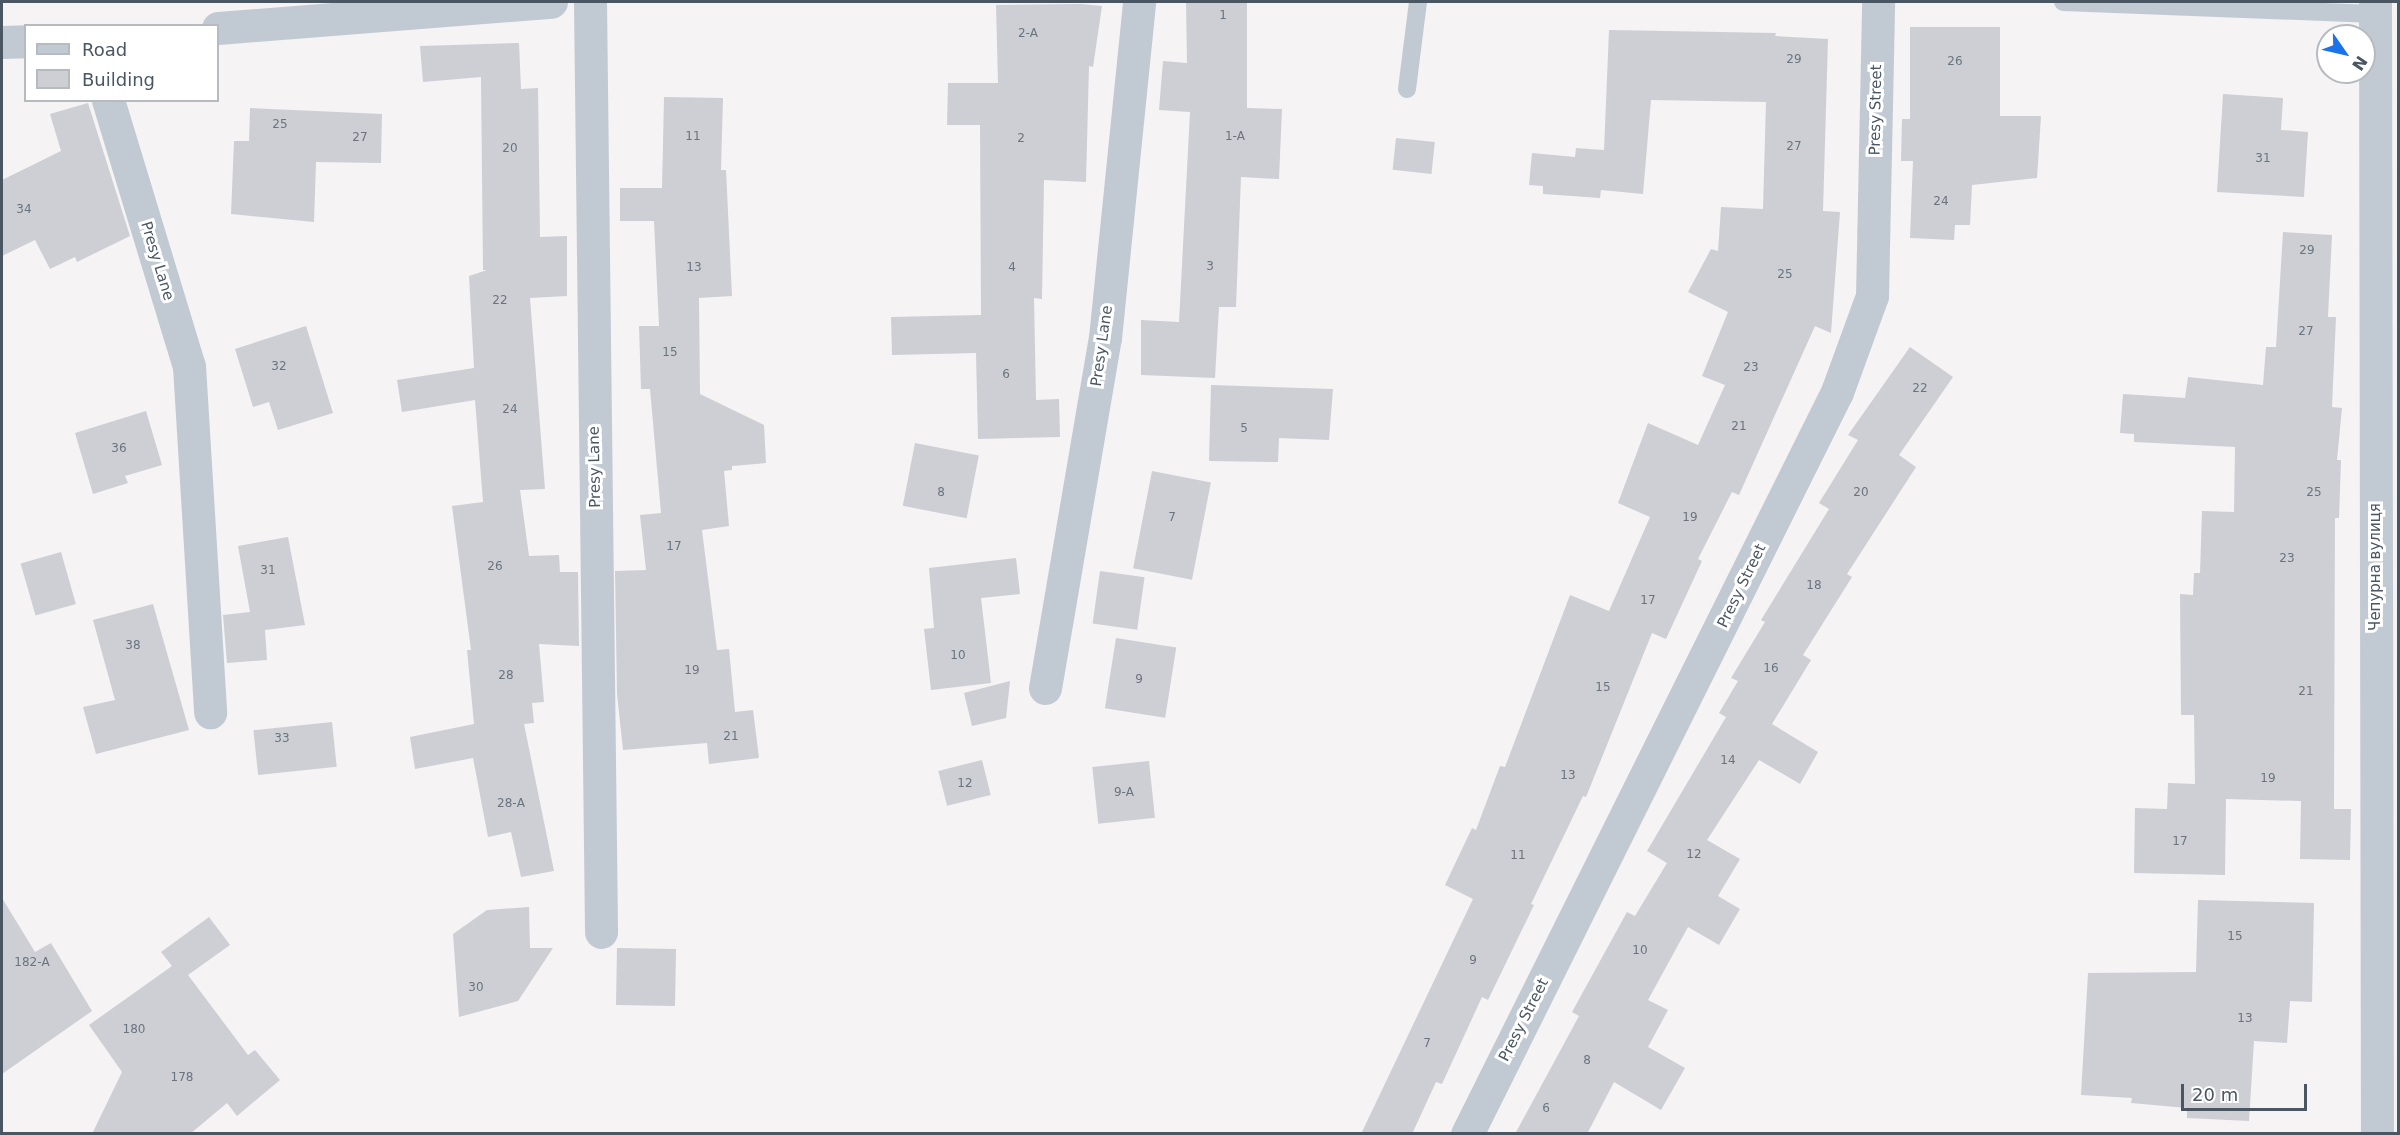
<!DOCTYPE html>
<html>
<head>
<meta charset="utf-8">
<style>
	body { margin:0 }
	#map { position:relative; width:2400px; height:1135px; overflow:hidden; background:#f5f3f3; font-family:"DejaVu Sans",sans-serif }
	div>[style] { position:absolute }
	[style*='--x'] { left:calc(var(--x)*1px); top:calc(var(--y)*1px); width:calc(var(--w)*1px); rotate:calc(var(--a)*1deg) }
	.building>* { inset:0; background:#cdcfd5; transform-origin:0 0 }
	.lane>* { height:18px; margin:-9px; padding:0 9px; transform-origin:9px; border-radius:9px; background:#c1cad2 }
	.street>* { height:33px; margin:-16.5px; padding:0 16.5px; transform-origin:16.5px; border-radius:16.5px; background:#c1cad2 }
	span { translate:-50% -50%; white-space:nowrap; text-align:center; line-height:1.15; -webkit-text-stroke:6px #fff; paint-order:stroke }
	.number-label { font-size:12px; color:#6b747e }
	.number-label span { -webkit-text-stroke-width:0 }
	.street-label { font-size:15px; color:#4a5661 }
	.frame { position:absolute; inset:0; border:3px solid #4a5661; pointer-events:none }
	.legend { position:absolute; left:24px; top:24px; width:195px; height:78px; box-sizing:border-box; background:#fff; border:2px solid #b7bbc0; margin:0; padding:8px 10px; list-style:none; font-size:18px; color:#4a5661 }
	.legend li { display:flex; align-items:center; gap:12px; height:30px }
	.legend b { width:30px; border:2px solid #b7bbc0 }
	.north { position:absolute; left:2316px; top:24px; width:60px; height:60px; box-sizing:border-box; background:#fff; border:2px solid #b7bbc0; border-radius:50%; rotate:124deg; font-size:16px; font-weight:700; line-height:24px; text-align:center; color:#4a5661 }
	.north::after { content:''; display:block; margin:auto; width:21px; height:27px; background:#1a73e8; clip-path:polygon(50% 0,100% 100%,50% 72%,0 100%) }
	.scale { position:absolute; left:2181px; top:1084px; width:126px; height:27px; box-sizing:border-box; border:3px solid #4a5661; border-top:0; padding-left:8px; font-size:18px; line-height:21px; white-space:nowrap; color:#4a5661; -webkit-text-stroke:4px #fff; paint-order:stroke }
</style>
</head>
<body>
<div id="map">
	<div class="building">
		<div style="clip-path:polygon(1186px 2px,1247px 2px,1247px 108px,1282px 109px,1279px 179px,1241px 177px,1236px 307px,1219px 307px,1215px 378px,1141px 375px,1141px 320px,1179px 322px,1190px 112px,1159px 110px,1163px 61px,1187px 63px)"></div>
		<div style="clip-path:polygon(1081px 4px,1102px 6px,1093px 67px,1089px 66px,1086px 182px,1044px 180px,1042px 299px,1034px 298px,1036px 400px,1059px 399px,1060px 437px,978px 439px,976px 353px,892px 355px,891px 317px,981px 315px,980px 125px,947px 125px,948px 83px,998px 83px,996px 5px)"></div>
		<div style="clip-path:polygon(1910px 27px,2000px 27px,2000px 116px,2041px 116px,2037px 178px,1972px 185px,1970px 225px,1955px 225px,1954px 240px,1910px 238px,1913px 161px,1901px 161px,1902px 119px,1910px 119px)"></div>
		<div style="clip-path:polygon(1609px 30px,1776px 33px,1775px 36px,1828px 39px,1823px 211px,1840px 212px,1831px 333px,1815px 326px,1739px 495px,1732px 492px,1698px 559px,1702px 561px,1666px 639px,1652px 633px,1586px 797px,1583px 796px,1531px 904px,1534px 905px,1488px 1000px,1482px 997px,1442px 1084px,1436px 1082px,1412px 1134px,1361px 1134px,1473px 899px,1445px 885px,1472px 828px,1476px 830px,1500px 766px,1505px 767px,1570px 595px,1609px 611px,1650px 517px,1618px 503px,1648px 423px,1698px 445px,1725px 385px,1702px 376px,1728px 312px,1688px 292px,1711px 249px,1718px 251px,1721px 207px,1763px 209px,1766px 102px,1651px 100px,1643px 194px,1601px 190px,1600px 198px,1543px 194px,1543px 186px,1529px 185px,1532px 153px,1575px 157px,1576px 148px,1604px 150px)"></div>
		<div style="clip-path:polygon(519px 43px,521px 89px,538px 88px,540px 237px,567px 236px,567px 296px,530px 298px,545px 489px,520px 490px,529px 556px,559px 555px,560px 572px,578px 572px,579px 646px,539px 644px,544px 702px,532px 703px,534px 723px,524px 724px,554px 871px,521px 877px,511px 832px,488px 837px,473px 758px,415px 769px,410px 737px,474px 724px,467px 650px,471px 650px,452px 506px,483px 502px,475px 400px,402px 412px,397px 380px,474px 368px,469px 276px,487px 270px,483px 270px,481px 77px,423px 82px,420px 46px)"></div>
		<div style="clip-path:polygon(2223px 94px,2283px 98px,2281px 130px,2308px 132px,2304px 197px,2217px 192px)"></div>
		<div style="clip-path:polygon(664px 97px,723px 98px,721px 170px,726px 170px,732px 296px,699px 298px,700px 394px,764px 425px,766px 463px,732px 466px,732px 470px,724px 471px,729px 526px,702px 530px,717px 650px,729px 649px,735px 712px,753px 710px,759px 758px,709px 764px,707px 743px,623px 750px,617px 694px,615px 571px,646px 570px,640px 515px,661px 513px,650px 389px,641px 389px,639px 326px,659px 326px,654px 221px,620px 221px,620px 188px,662px 188px)"></div>
		<div style="clip-path:polygon(88px 103px,130px 236px,77px 262px,75px 257px,50px 269px,35px 240px,2px 256px,2px 180px,61px 151px,50px 114px)"></div>
		<div style="clip-path:polygon(250px 108px,382px 114px,381px 163px,316px 162px,314px 222px,231px 214px,234px 141px,249px 141px)"></div>
		<div style="left:1396px;top:138px;width:39px;height:32px;rotate:6deg"></div>
		<div style="clip-path:polygon(2283px 232px,2332px 235px,2328px 317px,2336px 317px,2332px 407px,2342px 408px,2337px 460px,2341px 460px,2339px 518px,2335px 518px,2334px 809px,2351px 809px,2350px 860px,2300px 859px,2301px 801px,2226px 799px,2225px 875px,2134px 873px,2135px 808px,2167px 809px,2168px 783px,2195px 784px,2194px 715px,2181px 715px,2180px 594px,2193px 595px,2194px 573px,2200px 573px,2202px 511px,2234px 512px,2235px 447px,2134px 442px,2134px 434px,2120px 433px,2123px 394px,2185px 398px,2188px 377px,2263px 385px,2266px 347px,2276px 347px)"></div>
		<div style="clip-path:polygon(306px 326px,333px 413px,278px 430px,269px 402px,253px 407px,235px 349px)"></div>
		<div style="clip-path:polygon(1910px 347px,1953px 377px,1899px 455px,1916px 467px,1847px 574px,1852px 577px,1803px 655px,1811px 660px,1772px 724px,1818px 752px,1800px 784px,1759px 760px,1707px 840px,1740px 859px,1718px 896px,1740px 909px,1719px 945px,1688px 927px,1648px 1000px,1668px 1010px,1648px 1047px,1685px 1068px,1661px 1110px,1614px 1082px,1587px 1134px,1515px 1134px,1579px 1016px,1572px 1012px,1627px 912px,1635px 916px,1667px 863px,1647px 851px,1726px 717px,1719px 713px,1738px 681px,1731px 678px,1765px 622px,1761px 620px,1829px 509px,1819px 503px,1858px 440px,1848px 435px)"></div>
		<div style="clip-path:polygon(1211px 385px,1333px 389px,1329px 440px,1279px 438px,1278px 462px,1209px 461px)"></div>
		<div style="clip-path:polygon(146px 411px,162px 465px,125px 476px,128px 483px,93px 494px,75px 433px)"></div>
		<div style="left:915px;top:443px;width:65px;height:64px;rotate:11deg"></div>
		<div style="left:1152px;top:471px;width:60px;height:99px;rotate:11deg"></div>
		<div style="clip-path:polygon(288px 537px,305px 625px,265px 630px,267px 660px,227px 663px,223px 615px,250px 612px,238px 546px)"></div>
		<div style="left:61px;top:552px;width:54px;height:42px;rotate:74deg"></div>
		<div style="clip-path:polygon(1016px 558px,1020px 594px,981px 598px,991px 683px,931px 690px,924px 629px,934px 628px,929px 568px)"></div>
		<div style="left:1100px;top:571px;width:45px;height:53px;rotate:8deg"></div>
		<div style="clip-path:polygon(153px 604px,189px 730px,96px 754px,83px 707px,115px 700px,93px 620px)"></div>
		<div style="left:1116px;top:638px;width:61px;height:71px;rotate:9deg"></div>
		<div style="clip-path:polygon(1010px 681px,1006px 718px,972px 726px,964px 693px)"></div>
		<div style="left:332px;top:722px;width:45px;height:79px;rotate:84deg"></div>
		<div style="left:982px;top:760px;width:36px;height:45px;rotate:76deg"></div>
		<div style="left:1149px;top:761px;width:57px;height:57px;rotate:84deg"></div>
		<div style="clip-path:polygon(2px 898px,35px 952px,51px 943px,92px 1011px,2px 1074px)"></div>
		<div style="clip-path:polygon(2198px 900px,2314px 903px,2312px 1002px,2290px 1001px,2287px 1043px,2254px 1041px,2249px 1121px,2187px 1118px,2187px 1108px,2131px 1103px,2132px 1098px,2081px 1095px,2088px 973px,2196px 972px)"></div>
		<div style="clip-path:polygon(529px 907px,530px 948px,553px 948px,518px 1001px,459px 1017px,453px 934px,487px 910px)"></div>
		<div style="clip-path:polygon(209px 917px,230px 945px,188px 975px,248px 1055px,255px 1050px,280px 1080px,237px 1116px,227px 1103px,190px 1134px,92px 1134px,122px 1072px,89px 1025px,172px 966px,161px 952px)"></div>
		<div style="left:617px;top:948px;width:59px;height:57px;rotate:1deg"></div>
	</div>
	<div class="lane">
		<div style="--x:2063;--y:2;--w:312;--a:2.2"></div>
		<div style="--x:1407;--y:89;--w:88;--a:-82.8"></div>
	</div>
	<div class="street">
		<div style="--x:590;--y:2;--w:930;--a:89.32"></div>
		<div style="--x:2375;--y:2;--w:1132;--a:89.9"></div>
		<div style="--x:218;--y:28;--w:334;--a:-4.5"></div>
		<div style="--x:2;--y:42;--w:24;--a:-2"></div>
		<div style="--x:108;--y:100;--w:278;--a:73.1"></div>
		<div style="--x:189;--y:366;--w:347;--a:86.5"></div>
		<div style="--x:1045;--y:688;--w:355;--a:-80.3"></div>
		<div style="--x:1105;--y:338;--w:338;--a:-84.2"></div>
		<div style="--x:1467;--y:1134;--w:829;--a:-63.5"></div>
		<div style="--x:1837;--y:392;--w:102;--a:-70"></div>
		<div style="--x:1872;--y:296;--w:294;--a:-88.8"></div>
	</div>
	<div class="number-label">
		<span style="left:1223px;top:16px">1</span>
		<span style="left:1028px;top:34px">2-А</span>
		<span style="left:1794px;top:60px">29</span>
		<span style="left:1955px;top:62px">26</span>
		<span style="left:280px;top:125px">25</span>
		<span style="left:693px;top:137px">11</span>
		<span style="left:1235px;top:137px">1-А</span>
		<span style="left:360px;top:138px">27</span>
		<span style="left:1021px;top:139px">2</span>
		<span style="left:1794px;top:147px">27</span>
		<span style="left:510px;top:149px">20</span>
		<span style="left:2263px;top:159px">31</span>
		<span style="left:1941px;top:202px">24</span>
		<span style="left:24px;top:210px">34</span>
		<span style="left:2307px;top:251px">29</span>
		<span style="left:1210px;top:267px">3</span>
		<span style="left:694px;top:268px">13</span>
		<span style="left:1012px;top:268px">4</span>
		<span style="left:1785px;top:275px">25</span>
		<span style="left:500px;top:301px">22</span>
		<span style="left:2306px;top:332px">27</span>
		<span style="left:670px;top:353px">15</span>
		<span style="left:279px;top:367px">32</span>
		<span style="left:1751px;top:368px">23</span>
		<span style="left:1006px;top:375px">6</span>
		<span style="left:1920px;top:389px">22</span>
		<span style="left:510px;top:410px">24</span>
		<span style="left:1739px;top:427px">21</span>
		<span style="left:1244px;top:429px">5</span>
		<span style="left:119px;top:449px">36</span>
		<span style="left:941px;top:493px">8</span>
		<span style="left:1861px;top:493px">20</span>
		<span style="left:2314px;top:493px">25</span>
		<span style="left:1172px;top:518px">7</span>
		<span style="left:1690px;top:518px">19</span>
		<span style="left:674px;top:547px">17</span>
		<span style="left:2287px;top:559px">23</span>
		<span style="left:495px;top:567px">26</span>
		<span style="left:268px;top:571px">31</span>
		<span style="left:1814px;top:586px">18</span>
		<span style="left:1648px;top:601px">17</span>
		<span style="left:133px;top:646px">38</span>
		<span style="left:958px;top:656px">10</span>
		<span style="left:1771px;top:669px">16</span>
		<span style="left:692px;top:671px">19</span>
		<span style="left:506px;top:676px">28</span>
		<span style="left:1139px;top:680px">9</span>
		<span style="left:1603px;top:688px">15</span>
		<span style="left:2306px;top:692px">21</span>
		<span style="left:731px;top:737px">21</span>
		<span style="left:282px;top:739px">33</span>
		<span style="left:1728px;top:761px">14</span>
		<span style="left:1568px;top:776px">13</span>
		<span style="left:2268px;top:779px">19</span>
		<span style="left:965px;top:784px">12</span>
		<span style="left:1124px;top:793px">9-А</span>
		<span style="left:511px;top:804px">28-А</span>
		<span style="left:2180px;top:842px">17</span>
		<span style="left:1694px;top:855px">12</span>
		<span style="left:1518px;top:856px">11</span>
		<span style="left:2235px;top:937px">15</span>
		<span style="left:1640px;top:951px">10</span>
		<span style="left:1473px;top:961px">9</span>
		<span style="left:32px;top:963px">182-А</span>
		<span style="left:476px;top:988px">30</span>
		<span style="left:2245px;top:1019px">13</span>
		<span style="left:134px;top:1030px">180</span>
		<span style="left:1427px;top:1044px">7</span>
		<span style="left:1587px;top:1061px">8</span>
		<span style="left:182px;top:1078px">178</span>
		<span style="left:1546px;top:1109px">6</span>
	</div>
	<div class="street-label">
		<span style="left:1876px;top:110px;rotate:-89deg">Presy Street</span>
		<span style="left:157px;top:261px;rotate:73deg">Presy Lane</span>
		<span style="left:1102px;top:346px;rotate:-82deg">Presy Lane</span>
		<span style="left:595px;top:467px;rotate:-91deg">Presy Lane</span>
		<span style="left:2376px;top:567px;rotate:-90deg">Чепурна вулиця</span>
		<span style="left:1742px;top:586px;rotate:-64deg">Presy Street</span>
		<span style="left:1524px;top:1020px;rotate:-63deg">Presy Street</span>
	</div>
	<div class="frame"></div>
	<ul class="legend">
	<li><b style="height:8px;background:#c1cad2"></b>Road</li>
	<li><b style="height:16px;background:#cdcfd5"></b>Building</li>
	</ul>
	<div class="north">N</div>
	<div class="scale">20 m</div>
</div>
</body>
</html>
